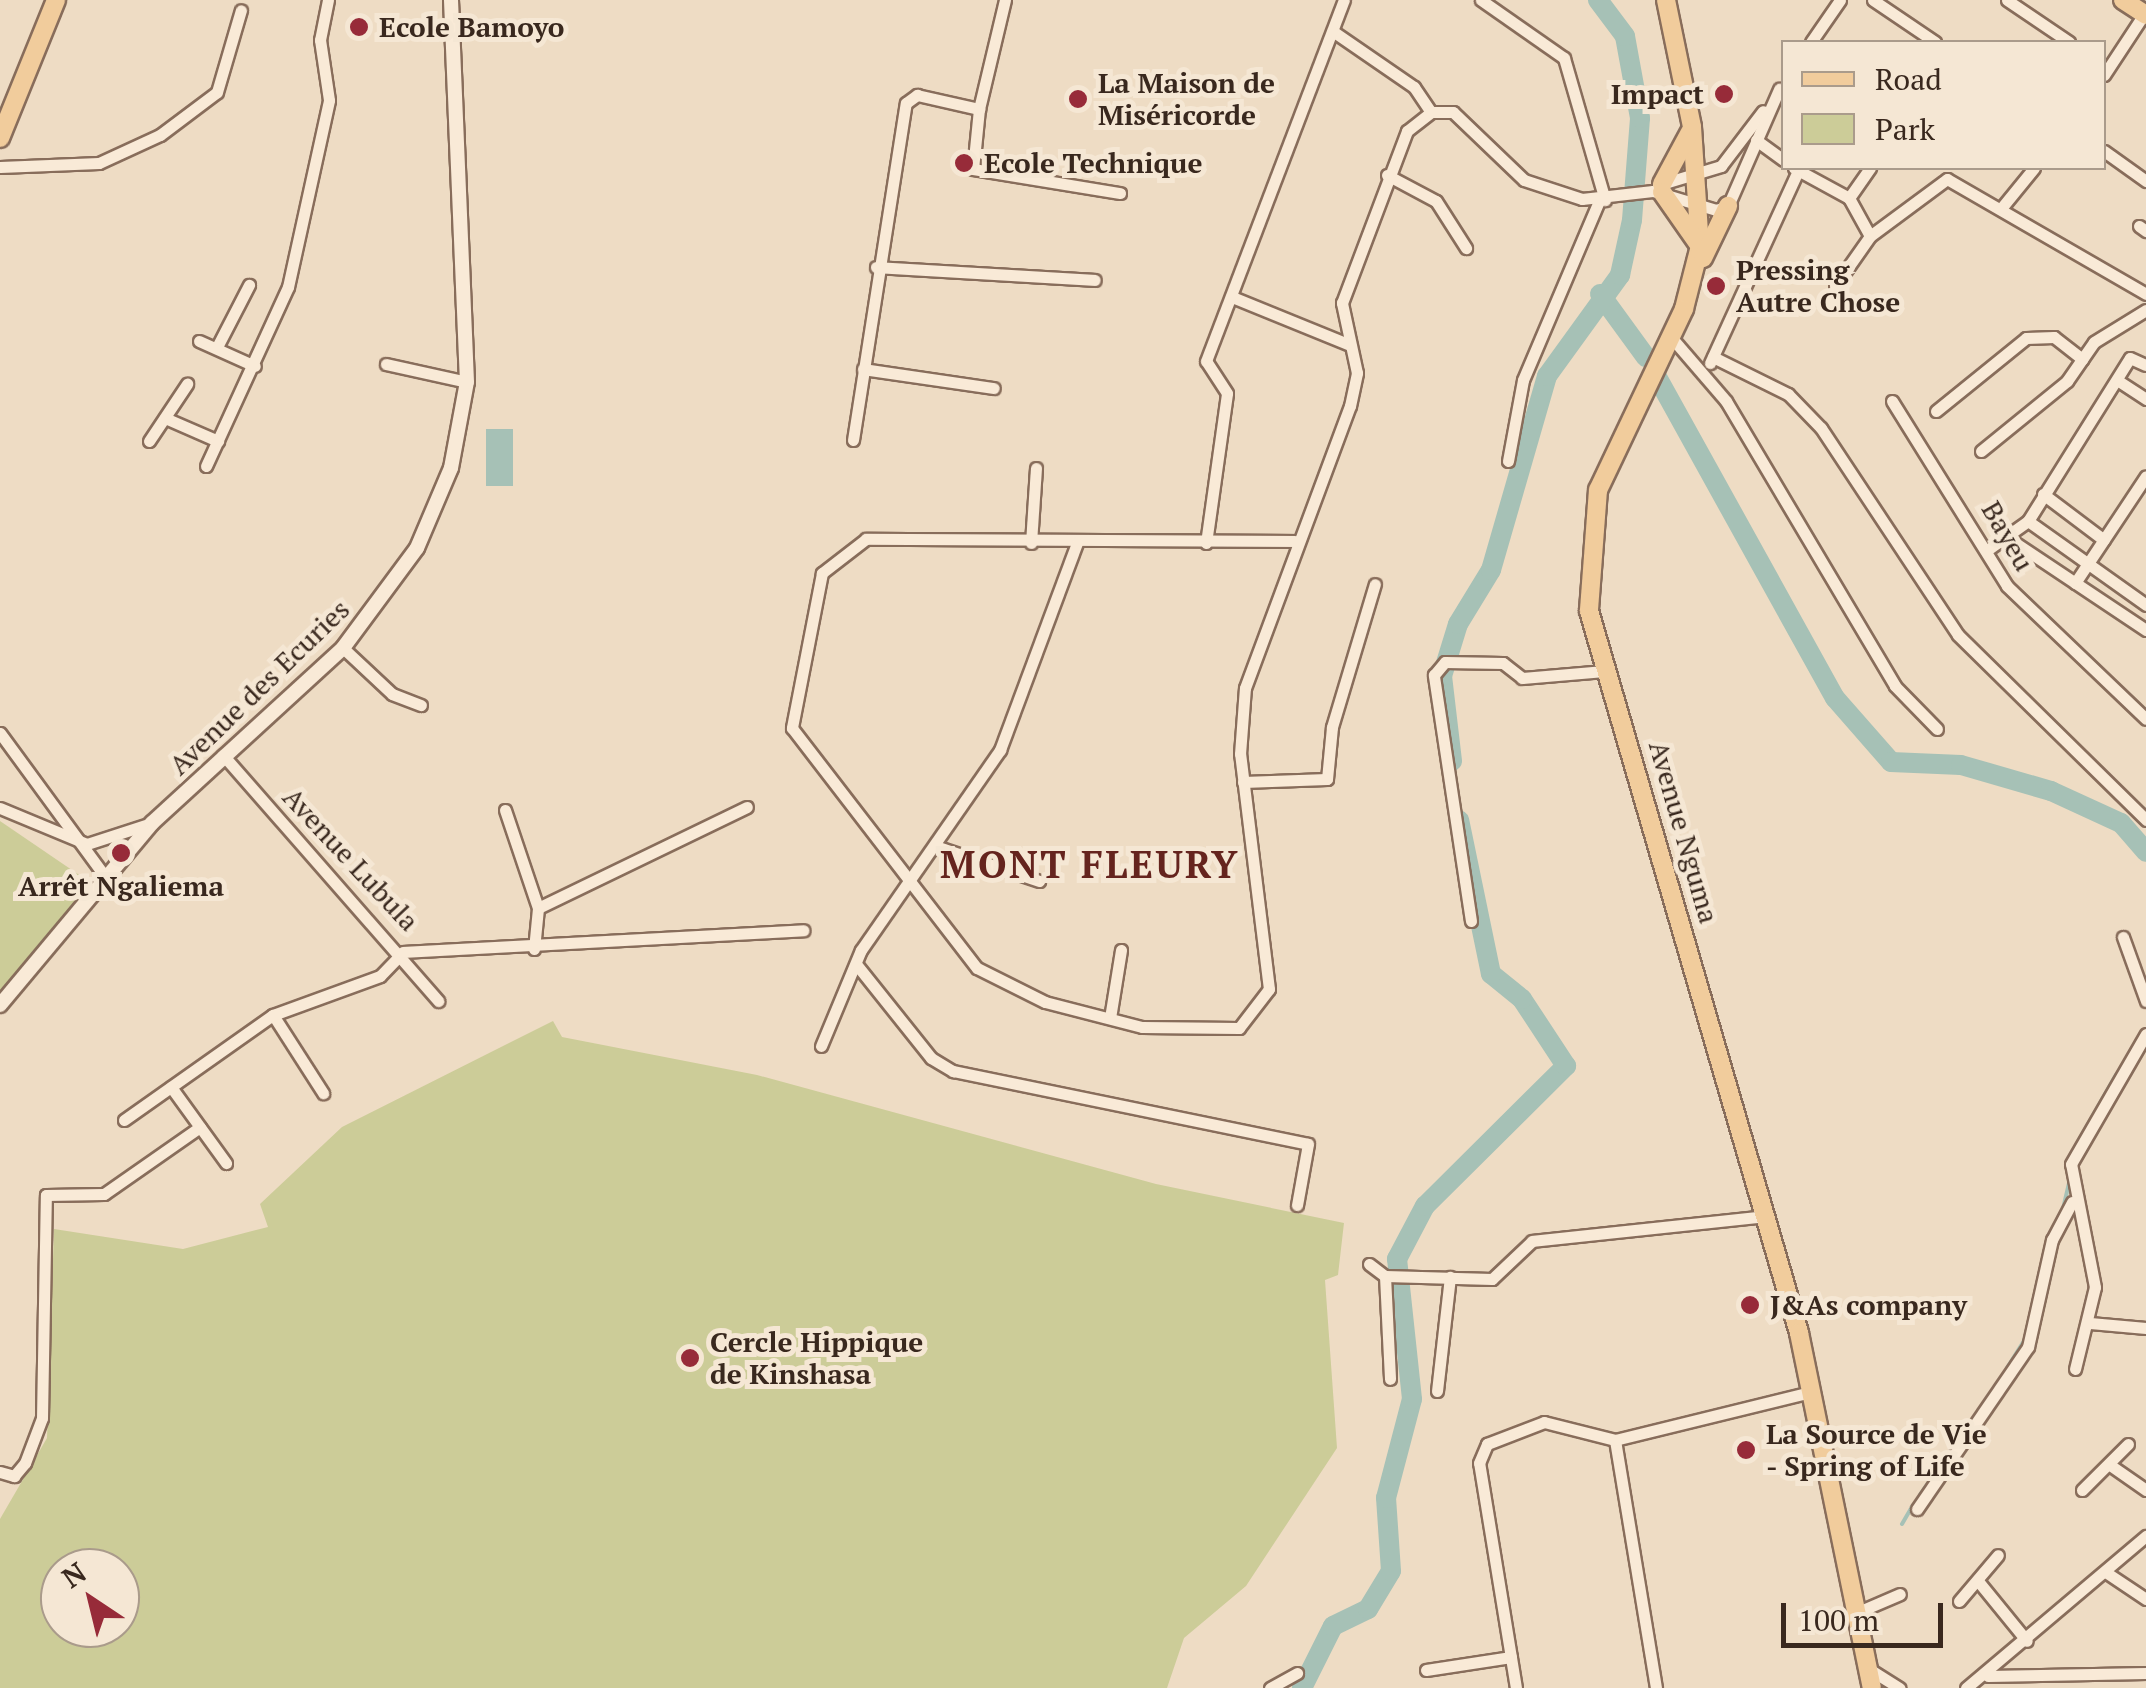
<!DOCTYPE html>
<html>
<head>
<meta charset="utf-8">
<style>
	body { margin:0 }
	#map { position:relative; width:2146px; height:1688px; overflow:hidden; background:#eedcc4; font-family:"PT Serif",serif }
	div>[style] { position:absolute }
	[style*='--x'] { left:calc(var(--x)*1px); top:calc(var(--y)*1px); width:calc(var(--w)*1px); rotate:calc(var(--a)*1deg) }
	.green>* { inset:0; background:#cccc98 }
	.water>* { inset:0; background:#a6c1b6; transform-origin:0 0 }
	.stream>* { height:4px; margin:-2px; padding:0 2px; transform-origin:2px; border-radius:2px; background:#a6c1b6 }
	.river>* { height:20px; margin:-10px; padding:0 10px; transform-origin:10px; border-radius:10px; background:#a6c1b6 }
	.roads { filter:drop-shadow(2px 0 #886d5b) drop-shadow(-2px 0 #886d5b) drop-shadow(0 2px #886d5b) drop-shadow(0 -2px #886d5b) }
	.minor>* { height:11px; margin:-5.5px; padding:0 5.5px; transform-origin:5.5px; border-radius:5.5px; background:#f9ead7 }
	.tertiary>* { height:14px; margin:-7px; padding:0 7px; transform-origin:7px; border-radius:7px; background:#f9ead7 }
	.primary>* { height:18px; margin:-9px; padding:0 9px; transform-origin:9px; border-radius:9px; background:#f1cc9c }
	.dots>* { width:28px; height:28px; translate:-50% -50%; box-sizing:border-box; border:5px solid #f5e7d4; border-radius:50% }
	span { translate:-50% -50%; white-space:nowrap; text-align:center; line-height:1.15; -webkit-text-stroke:10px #f5e7d4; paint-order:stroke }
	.poi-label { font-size:28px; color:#39281e; font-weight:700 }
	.left { translate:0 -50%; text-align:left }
	.right { translate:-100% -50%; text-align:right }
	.street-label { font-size:28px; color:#39281e }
	.district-label { font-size:38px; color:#65241e; font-weight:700; letter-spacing:2.5px }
	.legend { position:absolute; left:1781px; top:40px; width:325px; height:130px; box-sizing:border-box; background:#f5e7d4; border:2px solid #aa9b8b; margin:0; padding:12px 18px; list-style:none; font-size:30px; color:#39281e }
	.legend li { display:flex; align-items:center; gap:20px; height:50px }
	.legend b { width:50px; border:2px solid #aa9b8b }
	.north { position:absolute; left:40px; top:1548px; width:100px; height:100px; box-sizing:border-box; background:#f5e7d4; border:2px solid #aa9b8b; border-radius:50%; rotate:325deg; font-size:28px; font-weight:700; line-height:40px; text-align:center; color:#39281e }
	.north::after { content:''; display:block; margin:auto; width:35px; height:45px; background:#972b39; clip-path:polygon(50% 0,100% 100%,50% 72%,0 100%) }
	.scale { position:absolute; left:1781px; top:1603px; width:162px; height:45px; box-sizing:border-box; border:5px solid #39281e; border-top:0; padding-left:12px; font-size:30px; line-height:35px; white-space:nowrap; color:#39281e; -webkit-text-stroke:8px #f5e7d4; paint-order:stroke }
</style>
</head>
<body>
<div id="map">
	<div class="green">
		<div style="clip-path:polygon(0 821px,91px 883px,0 997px)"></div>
		<div style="clip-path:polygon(evenodd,553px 1021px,562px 1037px,757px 1075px,1156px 1184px,1344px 1223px,1338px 1275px,1325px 1280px,1337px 1448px,1246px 1586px,1184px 1638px,1167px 1688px,0 1688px,0 1519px,47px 1438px,54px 1229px,183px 1249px,268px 1227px,260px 1204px,342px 1127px,553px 1021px,60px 1568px,120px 1568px,120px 1628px,60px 1628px,60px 1568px)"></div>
	</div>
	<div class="water">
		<div style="left:486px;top:429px;width:27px;height:57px"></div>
	</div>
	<div class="stream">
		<div style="--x:2079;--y:1140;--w:75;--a:-60.4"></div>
		<div style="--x:2063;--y:1209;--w:26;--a:-77"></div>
		<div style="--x:2007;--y:1368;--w:36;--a:-58"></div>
		<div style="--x:1920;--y:1495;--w:70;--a:-55.4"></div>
		<div style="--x:1902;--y:1524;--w:20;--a:-60"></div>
	</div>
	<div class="river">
		<div style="--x:1600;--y:294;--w:78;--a:53.9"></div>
		<div style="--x:1657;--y:377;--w:367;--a:61"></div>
		<div style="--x:1835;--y:698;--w:85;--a:48.8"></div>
		<div style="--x:1891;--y:762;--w:70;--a:2.5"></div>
		<div style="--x:1961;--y:765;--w:94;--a:16.1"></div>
		<div style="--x:2051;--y:791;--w:77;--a:24.6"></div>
		<div style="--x:2121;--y:823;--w:38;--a:49"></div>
		<div style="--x:1452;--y:761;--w:86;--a:-96.7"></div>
		<div style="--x:1442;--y:676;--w:54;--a:-72.9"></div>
		<div style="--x:1458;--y:624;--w:63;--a:-58.6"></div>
		<div style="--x:1491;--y:570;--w:202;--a:-73.9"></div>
		<div style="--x:1547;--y:376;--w:125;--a:-54.1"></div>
		<div style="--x:1620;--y:275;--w:56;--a:-77.7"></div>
		<div style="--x:1632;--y:220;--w:102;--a:-85.5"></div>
		<div style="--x:1640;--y:118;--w:83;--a:-100.4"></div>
		<div style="--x:1625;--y:36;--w:45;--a:-126.9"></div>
		<div style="--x:1302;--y:1688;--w:69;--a:-63.4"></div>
		<div style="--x:1333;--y:1626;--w:39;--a:-26"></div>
		<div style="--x:1368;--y:1609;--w:44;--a:-58.8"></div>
		<div style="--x:1391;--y:1571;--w:73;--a:-93.9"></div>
		<div style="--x:1386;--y:1498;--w:102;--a:-75.3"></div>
		<div style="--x:1412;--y:1399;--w:141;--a:-96.1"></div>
		<div style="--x:1397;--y:1259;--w:60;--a:-62.2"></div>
		<div style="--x:1425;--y:1206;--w:199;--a:-44.8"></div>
		<div style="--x:1566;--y:1066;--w:80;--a:-123.3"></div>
		<div style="--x:1522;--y:999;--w:40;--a:-141"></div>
		<div style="--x:1491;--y:974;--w:157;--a:-101.7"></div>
	</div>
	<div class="roads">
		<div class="minor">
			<div style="--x:1481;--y:0;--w:101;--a:34.9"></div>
			<div style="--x:1564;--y:58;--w:148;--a:73.9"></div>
			<div style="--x:1873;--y:0;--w:75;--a:34.1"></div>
			<div style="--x:2007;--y:0;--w:75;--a:34.1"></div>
			<div style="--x:1334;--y:32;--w:97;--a:34.5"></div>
			<div style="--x:1414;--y:87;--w:30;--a:56"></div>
			<div style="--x:1811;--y:42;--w:51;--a:-55.4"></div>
			<div style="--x:2104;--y:75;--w:73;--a:-56.7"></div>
			<div style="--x:979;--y:109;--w:60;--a:95.7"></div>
			<div style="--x:973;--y:169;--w:149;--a:9.3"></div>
			<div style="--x:1756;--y:140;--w:34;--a:36"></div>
			<div style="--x:2104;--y:151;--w:52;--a:35.5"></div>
			<div style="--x:0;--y:167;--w:99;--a:-2.3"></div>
			<div style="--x:99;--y:163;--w:67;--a:-24.7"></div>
			<div style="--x:160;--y:135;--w:71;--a:-37"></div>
			<div style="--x:217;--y:92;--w:85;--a:-73.7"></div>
			<div style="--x:1794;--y:168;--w:63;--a:28.6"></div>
			<div style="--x:1849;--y:198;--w:43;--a:61.1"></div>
			<div style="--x:1387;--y:175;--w:55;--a:28"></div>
			<div style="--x:1436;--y:201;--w:56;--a:57.4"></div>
			<div style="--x:1658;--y:185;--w:66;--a:-16.8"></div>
			<div style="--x:1721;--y:166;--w:69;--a:-52.6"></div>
			<div style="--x:1849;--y:198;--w:37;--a:-55"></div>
			<div style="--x:2003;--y:206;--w:49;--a:-50.8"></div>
			<div style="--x:2139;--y:226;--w:9;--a:36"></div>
			<div style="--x:876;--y:267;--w:219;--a:3.4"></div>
			<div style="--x:1835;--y:286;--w:61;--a:-55"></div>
			<div style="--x:1870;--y:236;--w:96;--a:-36.5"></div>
			<div style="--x:1947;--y:179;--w:230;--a:30"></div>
			<div style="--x:1232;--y:297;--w:125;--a:22.1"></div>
			<div style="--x:1671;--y:337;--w:84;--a:49.3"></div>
			<div style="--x:1726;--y:401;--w:331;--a:59.3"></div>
			<div style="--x:1895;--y:686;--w:60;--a:45.7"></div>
			<div style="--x:199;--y:341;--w:61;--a:24.1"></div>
			<div style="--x:217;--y:347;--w:70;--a:-62.7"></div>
			<div style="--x:1713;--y:357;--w:84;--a:26.3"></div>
			<div style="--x:1788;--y:394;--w:47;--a:45.9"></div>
			<div style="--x:1821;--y:428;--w:248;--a:56.5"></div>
			<div style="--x:1958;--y:635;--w:264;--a:44.5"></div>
			<div style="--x:1710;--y:363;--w:211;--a:-65.4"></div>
			<div style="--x:386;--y:364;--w:83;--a:12.5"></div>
			<div style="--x:863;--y:369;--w:132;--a:8.3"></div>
			<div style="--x:2117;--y:380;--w:35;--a:33"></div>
			<div style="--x:1892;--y:401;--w:218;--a:58.1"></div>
			<div style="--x:2007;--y:586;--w:192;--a:43.7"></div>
			<div style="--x:1936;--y:411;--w:116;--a:-39"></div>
			<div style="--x:2026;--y:338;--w:28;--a:-2"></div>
			<div style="--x:2054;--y:337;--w:36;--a:38"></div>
			<div style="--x:165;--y:418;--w:58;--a:23.5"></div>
			<div style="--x:853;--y:440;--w:341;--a:-81.1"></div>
			<div style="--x:906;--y:103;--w:14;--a:-36"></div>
			<div style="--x:917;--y:95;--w:64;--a:12.7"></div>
			<div style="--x:979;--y:109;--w:112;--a:-76.6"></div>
			<div style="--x:149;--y:441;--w:69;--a:-56.3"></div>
			<div style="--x:1981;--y:451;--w:111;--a:-39.1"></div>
			<div style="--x:2067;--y:381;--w:47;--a:-55.3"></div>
			<div style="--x:2094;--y:342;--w:61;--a:-31.6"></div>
			<div style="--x:1508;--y:461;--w:82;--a:-79.5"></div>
			<div style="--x:1523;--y:380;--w:194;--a:-67"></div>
			<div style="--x:206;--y:466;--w:197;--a:-65.4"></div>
			<div style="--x:288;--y:287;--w:191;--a:-77.6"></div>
			<div style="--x:329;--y:100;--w:61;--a:-98.5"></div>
			<div style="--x:320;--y:40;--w:41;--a:-78.7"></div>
			<div style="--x:2043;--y:494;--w:76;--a:37"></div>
			<div style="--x:2028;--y:521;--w:145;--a:35.4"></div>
			<div style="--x:2008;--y:538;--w:166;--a:33.7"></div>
			<div style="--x:1294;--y:541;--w:428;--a:-179.7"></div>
			<div style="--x:866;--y:539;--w:56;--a:142.3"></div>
			<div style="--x:822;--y:573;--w:158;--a:101"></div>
			<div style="--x:792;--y:728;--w:303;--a:52.4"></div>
			<div style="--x:977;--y:968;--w:76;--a:26.6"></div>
			<div style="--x:1045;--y:1002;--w:100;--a:14.5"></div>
			<div style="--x:1142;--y:1027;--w:97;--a:0.6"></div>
			<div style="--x:1239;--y:1028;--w:49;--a:-52.4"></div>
			<div style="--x:1269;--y:989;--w:237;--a:-97"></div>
			<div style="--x:1240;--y:754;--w:66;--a:-85.7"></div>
			<div style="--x:1245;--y:688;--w:301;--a:-69.6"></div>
			<div style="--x:1350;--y:406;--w:34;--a:-78"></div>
			<div style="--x:1357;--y:373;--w:72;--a:-102.1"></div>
			<div style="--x:1342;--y:303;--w:184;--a:-69.3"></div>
			<div style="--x:1407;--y:131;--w:31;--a:-38"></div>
			<div style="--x:1431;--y:112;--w:22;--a:0"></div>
			<div style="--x:1453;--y:112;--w:98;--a:43.8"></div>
			<div style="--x:1524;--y:180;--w:61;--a:18.1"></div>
			<div style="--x:1582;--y:199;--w:71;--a:-6.4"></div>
			<div style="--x:1653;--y:191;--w:66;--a:16.8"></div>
			<div style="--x:1716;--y:210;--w:13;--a:-18"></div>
			<div style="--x:1728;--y:206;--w:128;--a:-66.4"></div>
			<div style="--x:1031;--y:543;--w:75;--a:-86.2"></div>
			<div style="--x:1206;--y:543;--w:151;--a:-82"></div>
			<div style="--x:1227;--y:393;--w:38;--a:-123"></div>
			<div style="--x:1206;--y:361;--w:386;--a:-69.1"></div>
			<div style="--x:1990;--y:548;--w:47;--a:-35.4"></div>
			<div style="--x:2028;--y:521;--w:192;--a:-58"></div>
			<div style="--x:2130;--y:358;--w:17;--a:24"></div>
			<div style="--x:2075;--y:583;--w:128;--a:-56.4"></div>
			<div style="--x:343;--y:648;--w:67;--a:43.2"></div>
			<div style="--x:392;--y:694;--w:31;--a:21"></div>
			<div style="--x:0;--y:733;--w:180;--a:53.8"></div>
			<div style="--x:223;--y:755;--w:327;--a:48.8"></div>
			<div style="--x:1243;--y:782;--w:84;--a:-2"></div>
			<div style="--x:1327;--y:779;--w:52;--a:-84.5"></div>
			<div style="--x:1332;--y:727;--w:149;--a:-73.3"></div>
			<div style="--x:0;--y:808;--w:94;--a:22.5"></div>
			<div style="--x:87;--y:844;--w:68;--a:-17.9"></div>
			<div style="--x:505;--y:810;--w:103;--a:71.4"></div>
			<div style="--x:935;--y:846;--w:110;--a:18.6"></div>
			<div style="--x:1471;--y:921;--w:249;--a:-98.6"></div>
			<div style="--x:1434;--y:675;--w:17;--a:-50"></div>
			<div style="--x:1445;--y:662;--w:58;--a:1"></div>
			<div style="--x:1503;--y:663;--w:24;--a:38"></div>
			<div style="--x:1522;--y:678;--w:83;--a:-4.8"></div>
			<div style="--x:2123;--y:937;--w:68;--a:70.2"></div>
			<div style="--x:534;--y:949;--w:41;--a:-84.4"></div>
			<div style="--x:538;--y:908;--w:232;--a:-25.8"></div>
			<div style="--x:856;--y:964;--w:120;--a:51.4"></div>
			<div style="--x:931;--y:1058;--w:26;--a:31"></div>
			<div style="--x:953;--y:1071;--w:362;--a:11.6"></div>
			<div style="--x:1308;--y:1144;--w:62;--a:100.2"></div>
			<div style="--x:273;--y:1015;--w:93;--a:57.3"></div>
			<div style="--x:1110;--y:1018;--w:69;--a:-80.8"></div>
			<div style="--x:821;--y:1046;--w:104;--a:-67.4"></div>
			<div style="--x:861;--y:950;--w:244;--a:-55.2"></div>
			<div style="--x:1000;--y:750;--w:221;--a:-69.6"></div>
			<div style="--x:171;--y:1087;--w:94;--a:54.1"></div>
			<div style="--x:124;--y:1120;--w:182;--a:-35.2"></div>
			<div style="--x:273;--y:1015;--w:114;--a:-20"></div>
			<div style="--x:380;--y:976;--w:33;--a:-46"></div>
			<div style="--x:403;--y:952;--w:401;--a:-3.1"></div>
			<div style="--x:1369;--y:1264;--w:20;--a:37"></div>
			<div style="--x:1385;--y:1276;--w:107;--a:1.6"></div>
			<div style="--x:1492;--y:1279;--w:55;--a:-43.5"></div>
			<div style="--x:1532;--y:1241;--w:235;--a:-6.1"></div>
			<div style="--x:1385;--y:1276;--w:103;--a:87.2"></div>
			<div style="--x:2090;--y:1323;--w:56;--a:5.1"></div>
			<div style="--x:2075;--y:1369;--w:84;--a:-76.3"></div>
			<div style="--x:2095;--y:1287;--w:125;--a:-101"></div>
			<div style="--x:2071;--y:1164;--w:150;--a:-60"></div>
			<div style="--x:1437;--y:1391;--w:115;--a:-83.5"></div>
			<div style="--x:1615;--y:1440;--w:251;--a:80.6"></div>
			<div style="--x:2110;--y:1465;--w:44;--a:34.8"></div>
			<div style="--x:0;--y:1472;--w:15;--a:16"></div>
			<div style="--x:14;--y:1476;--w:17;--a:-50"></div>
			<div style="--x:25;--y:1463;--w:48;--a:-69.3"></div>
			<div style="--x:42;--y:1418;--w:223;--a:-89"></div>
			<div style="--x:46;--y:1195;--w:58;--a:-1"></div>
			<div style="--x:104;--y:1194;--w:117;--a:-34.9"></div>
			<div style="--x:2082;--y:1490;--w:65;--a:-45"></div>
			<div style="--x:1917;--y:1509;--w:196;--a:-55.6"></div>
			<div style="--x:2028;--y:1347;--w:110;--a:-77.4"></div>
			<div style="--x:2052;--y:1240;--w:43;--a:-62.2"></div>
			<div style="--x:2107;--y:1573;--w:47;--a:33.7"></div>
			<div style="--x:1978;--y:1581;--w:77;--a:50.8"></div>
			<div style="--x:1959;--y:1601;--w:60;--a:-49.7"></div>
			<div style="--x:1851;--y:1615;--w:53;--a:-23.2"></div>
			<div style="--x:1869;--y:1669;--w:36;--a:32"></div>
			<div style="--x:1426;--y:1670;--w:86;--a:-8.7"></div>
			<div style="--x:1988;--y:1676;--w:158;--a:-1.1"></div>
			<div style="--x:1270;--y:1688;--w:31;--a:-29"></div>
			<div style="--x:1516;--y:1688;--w:228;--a:-99.3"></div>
			<div style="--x:1479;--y:1463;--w:21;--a:-67"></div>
			<div style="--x:1487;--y:1444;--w:61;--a:-21.1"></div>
			<div style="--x:1544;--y:1422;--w:73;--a:14.2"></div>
			<div style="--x:1615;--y:1440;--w:202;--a:-13.8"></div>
			<div style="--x:1966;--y:1688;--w:236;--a:-40.2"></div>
		</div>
		<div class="tertiary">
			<div style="--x:0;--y:1005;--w:237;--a:-50.1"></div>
			<div style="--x:152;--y:823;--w:259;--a:-42.5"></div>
			<div style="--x:343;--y:648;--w:124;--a:-53.5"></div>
			<div style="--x:417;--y:548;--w:87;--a:-67"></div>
			<div style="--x:451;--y:468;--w:87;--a:-79.5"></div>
			<div style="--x:467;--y:382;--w:382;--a:-92.4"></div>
		</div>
		<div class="primary">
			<div style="--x:1666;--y:0;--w:130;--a:78.4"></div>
			<div style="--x:1692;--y:127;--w:119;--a:86.2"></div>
			<div style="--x:1700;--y:246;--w:65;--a:104.3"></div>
			<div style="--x:1684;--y:309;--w:200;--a:115.4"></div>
			<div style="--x:1598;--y:490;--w:121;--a:94.3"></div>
			<div style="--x:1589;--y:611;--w:752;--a:73.78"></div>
			<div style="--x:1799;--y:1333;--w:362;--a:78.4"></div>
			<div style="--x:2123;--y:0;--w:27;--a:33"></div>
			<div style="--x:0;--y:138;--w:149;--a:-67.9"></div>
			<div style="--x:1662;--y:184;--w:59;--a:-61.7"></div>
			<div style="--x:1662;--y:192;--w:65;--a:55.1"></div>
			<div style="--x:1703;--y:258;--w:58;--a:-64.3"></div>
		</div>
	</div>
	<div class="dots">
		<div style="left:359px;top:27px;background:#972b39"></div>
		<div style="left:1724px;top:94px;background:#972b39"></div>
		<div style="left:1078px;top:99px;background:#972b39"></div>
		<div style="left:964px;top:163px;background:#972b39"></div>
		<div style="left:1716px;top:286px;background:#972b39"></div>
		<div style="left:121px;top:853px;background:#972b39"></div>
		<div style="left:1750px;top:1305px;background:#972b39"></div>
		<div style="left:690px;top:1358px;background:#972b39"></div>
		<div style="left:1746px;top:1450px;background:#972b39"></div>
	</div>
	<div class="poi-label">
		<span class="left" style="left:379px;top:27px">Ecole Bamoyo</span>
		<span class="left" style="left:1098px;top:99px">La Maison de<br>Miséricorde</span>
		<span class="right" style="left:1704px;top:94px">Impact</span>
		<span class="left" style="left:984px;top:163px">Ecole Technique</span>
		<span class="left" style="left:1736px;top:286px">Pressing<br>Autre Chose</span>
		<span style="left:121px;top:886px">Arrêt Ngaliema</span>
		<span class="left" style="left:1770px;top:1305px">J&amp;As company</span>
		<span class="left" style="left:710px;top:1358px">Cercle Hippique<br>de Kinshasa</span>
		<span class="left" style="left:1766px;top:1450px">La Source de Vie<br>- Spring of Life</span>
	</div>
	<div class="street-label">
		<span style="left:2008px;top:536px;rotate:60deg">Bayeu</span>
		<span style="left:259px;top:687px;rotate:-44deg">Avenue des Ecuries</span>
		<span style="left:1684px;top:832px;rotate:74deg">Avenue Nguma</span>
		<span style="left:351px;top:859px;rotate:47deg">Avenue Lubula</span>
	</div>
	<div class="district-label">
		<span style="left:1090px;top:865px">MONT FLEURY</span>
	</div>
	<ul class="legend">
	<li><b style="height:12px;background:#f1cc9c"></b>Road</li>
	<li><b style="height:28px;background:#cccc98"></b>Park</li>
	</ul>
	<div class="north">N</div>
	<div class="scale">100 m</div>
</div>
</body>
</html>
